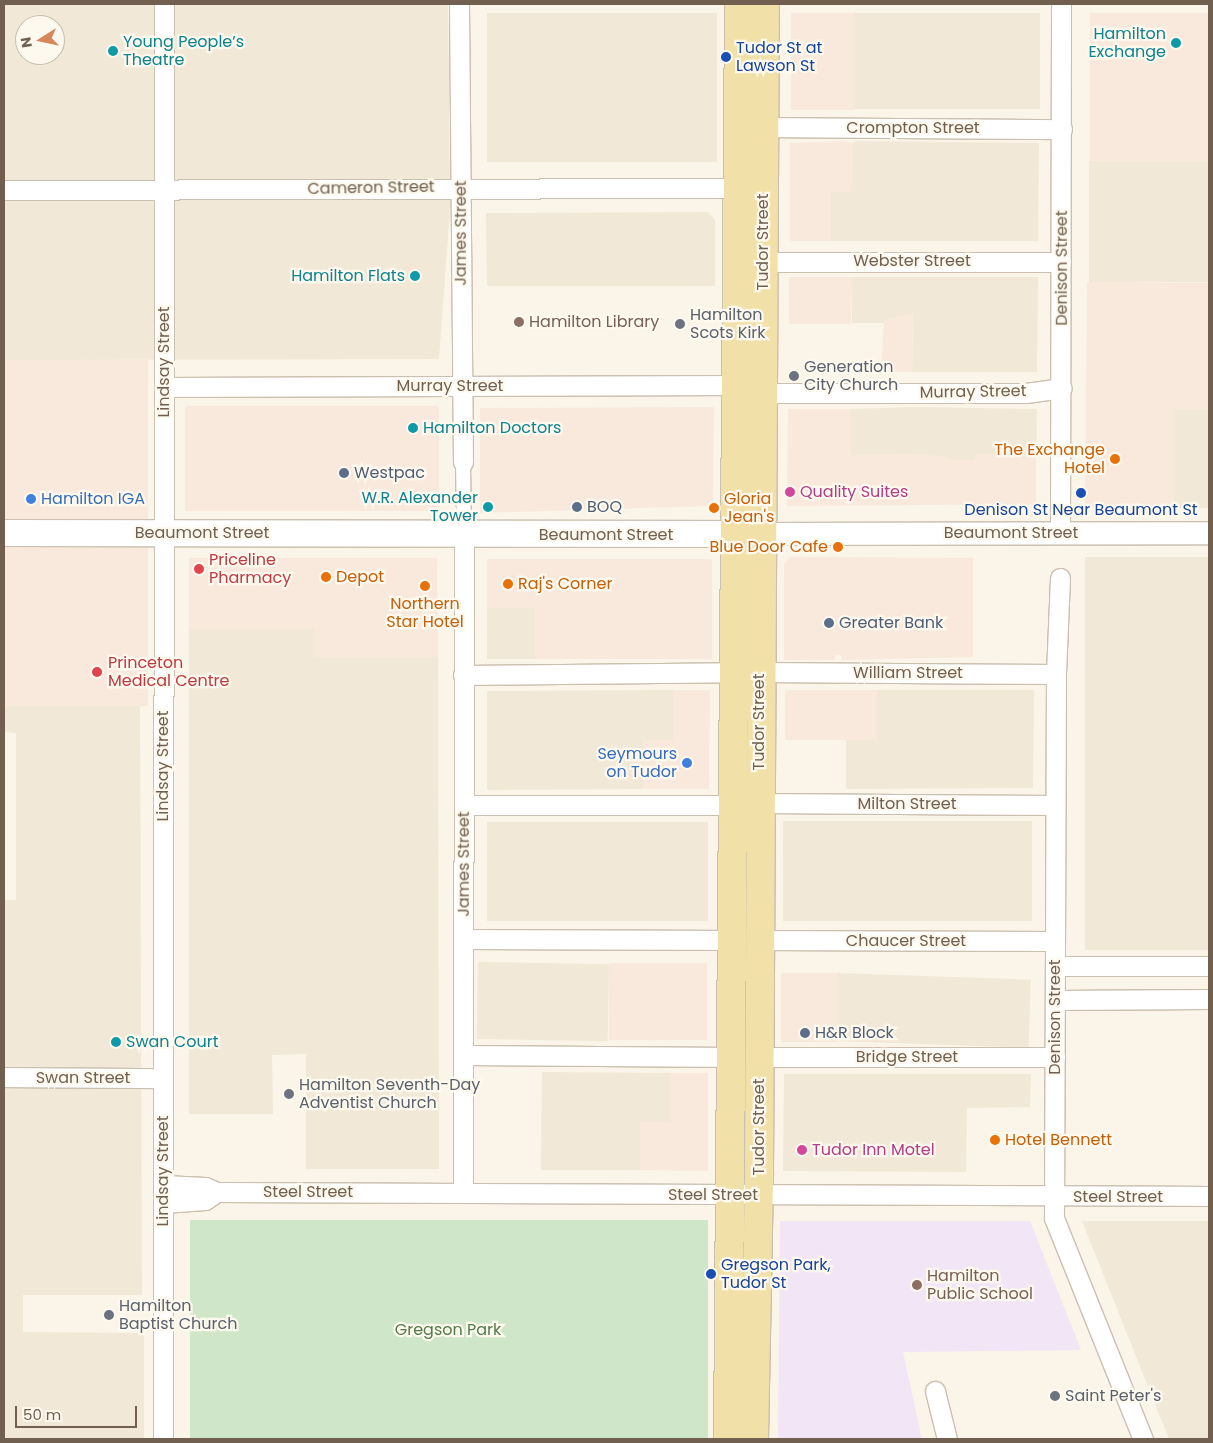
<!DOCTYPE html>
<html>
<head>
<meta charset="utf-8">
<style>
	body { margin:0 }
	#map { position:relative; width:1213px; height:1443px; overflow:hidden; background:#faf5e8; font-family:Poppins,sans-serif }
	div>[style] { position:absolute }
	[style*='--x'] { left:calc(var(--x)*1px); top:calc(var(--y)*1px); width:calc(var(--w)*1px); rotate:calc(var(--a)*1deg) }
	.residential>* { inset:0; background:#f1e8d7; transform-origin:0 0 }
	.commercial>* { inset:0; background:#f9e9dd; transform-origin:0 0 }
	.education>* { inset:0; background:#f2e5f6 }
	.green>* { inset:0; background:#d0e6c8; transform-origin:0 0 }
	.roads { filter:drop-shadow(1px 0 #cbbfaf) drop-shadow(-1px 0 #cbbfaf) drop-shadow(0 1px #cbbfaf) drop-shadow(0 -1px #cbbfaf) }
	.pedestrian>* { height:14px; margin:-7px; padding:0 7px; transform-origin:7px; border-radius:7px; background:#fff }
	.minor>* { height:19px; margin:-9.5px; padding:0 9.5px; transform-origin:9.5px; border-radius:9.5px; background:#fff }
	.tertiary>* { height:22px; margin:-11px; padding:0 11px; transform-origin:11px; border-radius:11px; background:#fff }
	.secondary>* { height:26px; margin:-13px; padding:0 13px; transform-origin:13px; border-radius:13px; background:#fff }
	.primary>* { height:28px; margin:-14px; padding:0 14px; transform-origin:14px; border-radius:14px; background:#f1e0a8 }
	.dots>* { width:14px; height:14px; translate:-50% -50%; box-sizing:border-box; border:2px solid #fdf9ee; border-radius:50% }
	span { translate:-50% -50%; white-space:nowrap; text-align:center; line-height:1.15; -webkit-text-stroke:4.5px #fdf9ee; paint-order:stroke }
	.culture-label { font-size:16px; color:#0d838f }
	.right { translate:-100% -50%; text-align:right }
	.left { translate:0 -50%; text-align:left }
	.transit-label { font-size:16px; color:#164399 }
	.street-label { font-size:16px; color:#71604f }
	.worship-label { font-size:16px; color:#5b616d }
	.education-label { font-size:16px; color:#785e54 }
	.food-label { font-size:16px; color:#c56008 }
	.service-label { font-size:16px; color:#4e5e75 }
	.hotel-label { font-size:16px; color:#b23c85 }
	.shop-label { font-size:16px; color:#366cbe }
	.health-label { font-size:16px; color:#be3a42 }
	.park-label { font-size:16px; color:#537b4b }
	.frame { position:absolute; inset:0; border:5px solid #71604f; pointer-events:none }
	.north { position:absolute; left:15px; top:15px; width:50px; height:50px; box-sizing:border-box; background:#fdf9ee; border:1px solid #c5bcae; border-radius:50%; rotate:260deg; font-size:14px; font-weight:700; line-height:20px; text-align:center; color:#71604f }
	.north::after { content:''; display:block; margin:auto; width:18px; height:22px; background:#d6875b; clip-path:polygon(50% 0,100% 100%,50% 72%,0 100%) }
	.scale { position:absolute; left:15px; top:1406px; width:122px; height:22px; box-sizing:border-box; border:2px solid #71604f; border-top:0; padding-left:6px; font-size:15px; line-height:18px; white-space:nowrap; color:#71604f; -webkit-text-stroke:4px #fdf9ee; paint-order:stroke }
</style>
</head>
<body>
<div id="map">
	<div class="residential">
		<div style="clip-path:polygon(evenodd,4px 4px,448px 4px,450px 208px,439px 359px,4px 360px,4px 4px,25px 25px,55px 25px,55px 55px,25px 55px,25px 25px)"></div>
		<div style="left:717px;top:13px;width:149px;height:230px;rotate:90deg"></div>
		<div style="left:854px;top:13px;width:186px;height:96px"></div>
		<div style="clip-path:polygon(857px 141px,1039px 143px,1038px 241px,831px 241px,831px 192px,851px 192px,852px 143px)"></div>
		<div style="left:1089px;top:161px;width:120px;height:121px"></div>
		<div style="clip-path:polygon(708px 212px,715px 220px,715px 286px,487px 286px,486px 213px)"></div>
		<div style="clip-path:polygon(851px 277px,1038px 277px,1037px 372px,912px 372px,913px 314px,887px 319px,884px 323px,852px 323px)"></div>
		<div style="clip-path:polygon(915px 407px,1037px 409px,1036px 455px,976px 454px,976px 460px,951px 460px,942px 456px,850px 455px,851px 409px)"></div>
		<div style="left:1174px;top:409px;width:35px;height:99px"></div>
		<div style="left:1085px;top:557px;width:124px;height:393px"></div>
		<div style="left:535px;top:607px;width:52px;height:48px;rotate:90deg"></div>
		<div style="clip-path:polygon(189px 629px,314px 629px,314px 657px,438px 657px,439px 1169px,306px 1169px,306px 1054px,272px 1055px,273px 1114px,189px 1114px)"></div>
		<div style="clip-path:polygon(673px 690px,673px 740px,643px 740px,643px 789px,487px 790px,487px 691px)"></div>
		<div style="clip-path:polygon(877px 690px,1034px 690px,1033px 788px,846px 789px,846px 740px,877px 739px)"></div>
		<div style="clip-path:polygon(4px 706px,140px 706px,142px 1295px,23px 1295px,23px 1332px,144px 1333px,144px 1439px,4px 1439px,4px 900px,16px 900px,16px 733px,4px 732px)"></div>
		<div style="left:783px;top:821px;width:249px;height:100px"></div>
		<div style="left:487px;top:822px;width:221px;height:99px"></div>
		<div style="left:478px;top:962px;width:131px;height:77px;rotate:1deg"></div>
		<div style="left:838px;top:973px;width:193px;height:68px;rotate:2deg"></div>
		<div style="clip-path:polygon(542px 1072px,670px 1073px,670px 1121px,640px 1121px,640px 1170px,541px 1170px)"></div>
		<div style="clip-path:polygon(784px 1074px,1031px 1074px,1030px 1107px,967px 1108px,966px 1172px,783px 1171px)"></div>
		<div style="clip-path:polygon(1082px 1221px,1209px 1221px,1209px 1439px,1169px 1439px)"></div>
	</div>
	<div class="commercial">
		<div style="left:791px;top:13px;width:63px;height:97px"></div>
		<div style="left:1090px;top:13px;width:119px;height:148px"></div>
		<div style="clip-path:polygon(845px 141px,852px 143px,851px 192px,831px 192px,831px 241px,790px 241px,790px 143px)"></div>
		<div style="left:789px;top:277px;width:62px;height:47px"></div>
		<div style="clip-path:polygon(1087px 282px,1209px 283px,1209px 409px,1174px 409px,1174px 508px,1085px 508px)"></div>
		<div style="clip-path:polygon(913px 314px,912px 372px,881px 372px,884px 323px,887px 319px)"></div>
		<div style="left:4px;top:360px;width:144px;height:346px"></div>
		<div style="left:185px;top:406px;width:254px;height:105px"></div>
		<div style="clip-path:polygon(714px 407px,713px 502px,709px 506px,480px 513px,480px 408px)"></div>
		<div style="clip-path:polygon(788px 409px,851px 409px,851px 455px,911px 454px,942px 456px,951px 460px,975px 460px,975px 454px,1036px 455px,1036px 504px,787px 506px)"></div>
		<div style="clip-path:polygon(790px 557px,973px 558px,973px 657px,842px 660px,841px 655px,835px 655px,835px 660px,784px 660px,784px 563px)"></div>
		<div style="clip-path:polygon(189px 558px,437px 558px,438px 657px,314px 657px,314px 629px,189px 629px)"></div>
		<div style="clip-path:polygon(487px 559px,712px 559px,712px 659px,535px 659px,535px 608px,487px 608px)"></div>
		<div style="clip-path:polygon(673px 690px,710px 690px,709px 789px,643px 789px,643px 740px,673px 740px)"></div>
		<div style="left:785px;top:690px;width:92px;height:50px"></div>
		<div style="left:707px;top:963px;width:77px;height:98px;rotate:90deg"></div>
		<div style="left:781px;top:973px;width:57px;height:69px"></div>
		<div style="clip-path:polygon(670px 1073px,708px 1073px,708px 1171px,640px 1170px,640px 1121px,670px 1121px)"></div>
	</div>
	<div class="education">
		<div style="clip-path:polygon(780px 1221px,1030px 1221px,1081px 1350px,903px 1352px,922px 1439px,778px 1439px)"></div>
	</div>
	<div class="green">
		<div style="left:190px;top:1220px;width:518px;height:219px"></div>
	</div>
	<div class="roads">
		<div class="pedestrian">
			<div style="--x:463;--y:462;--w:74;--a:89.2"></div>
		</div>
		<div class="minor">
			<div style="--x:459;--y:4;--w:458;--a:89.5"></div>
			<div style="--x:765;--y:127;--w:297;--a:0.4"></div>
			<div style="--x:4;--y:190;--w:734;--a:-0.16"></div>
			<div style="--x:762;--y:262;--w:299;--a:0"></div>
			<div style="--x:164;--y:387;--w:573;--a:-0.2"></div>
			<div style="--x:764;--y:393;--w:262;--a:0"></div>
			<div style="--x:1026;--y:393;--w:36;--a:-8"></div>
			<div style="--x:1060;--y:533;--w:529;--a:-89.89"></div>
			<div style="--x:1060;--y:578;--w:96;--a:92.4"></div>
			<div style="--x:1056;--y:674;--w:544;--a:90.21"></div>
			<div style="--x:1054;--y:1218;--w:238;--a:68.1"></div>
			<div style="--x:760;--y:672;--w:296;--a:0.4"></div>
			<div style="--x:463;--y:675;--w:271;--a:-0.6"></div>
			<div style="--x:759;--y:803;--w:296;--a:0.4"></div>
			<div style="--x:464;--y:805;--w:270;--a:0"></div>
			<div style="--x:464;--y:939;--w:270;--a:0.2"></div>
			<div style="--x:758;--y:940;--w:297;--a:0.2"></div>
			<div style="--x:1055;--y:966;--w:154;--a:0"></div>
			<div style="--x:1055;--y:1000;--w:154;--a:-0.4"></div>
			<div style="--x:464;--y:1055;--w:269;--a:0.4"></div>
			<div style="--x:759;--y:1057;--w:296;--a:0"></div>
			<div style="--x:4;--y:1077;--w:159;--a:0.4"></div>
			<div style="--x:164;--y:1185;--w:41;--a:2.8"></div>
			<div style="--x:205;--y:1187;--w:13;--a:23"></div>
			<div style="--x:217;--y:1192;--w:992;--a:0.23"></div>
			<div style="--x:463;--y:1192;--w:656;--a:-89.91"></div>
			<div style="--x:164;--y:1203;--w:41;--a:-4.2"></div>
			<div style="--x:205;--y:1200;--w:14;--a:-34"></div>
			<div style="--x:935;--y:1391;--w:49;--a:76"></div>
			<div style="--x:163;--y:1439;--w:1435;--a:-89.96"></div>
		</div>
		<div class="tertiary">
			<div style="--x:761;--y:534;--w:448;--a:-0.1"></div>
		</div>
		<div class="secondary">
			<div style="--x:4;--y:533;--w:751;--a:0.08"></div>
		</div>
		<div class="primary">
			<div style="--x:728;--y:1439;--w:1435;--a:-89.56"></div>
			<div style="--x:754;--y:1439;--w:266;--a:-88.9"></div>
			<div style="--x:759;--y:1173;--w:1169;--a:-89.71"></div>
		</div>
	</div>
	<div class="dots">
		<div style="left:1176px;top:43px;background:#0f9aa8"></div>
		<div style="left:113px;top:51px;background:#0f9aa8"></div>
		<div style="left:726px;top:57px;background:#1a4fb4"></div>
		<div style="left:415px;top:276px;background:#0f9aa8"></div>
		<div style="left:519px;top:322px;background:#8d6e63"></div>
		<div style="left:680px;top:324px;background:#6b7280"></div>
		<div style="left:794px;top:376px;background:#6b7280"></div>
		<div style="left:413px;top:428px;background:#0f9aa8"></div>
		<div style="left:1115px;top:459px;background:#e8710a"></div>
		<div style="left:344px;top:473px;background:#5c6f8a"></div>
		<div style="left:790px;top:492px;background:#d1479c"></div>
		<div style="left:1081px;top:493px;background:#1a4fb4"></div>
		<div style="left:31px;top:499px;background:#3f7fe0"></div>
		<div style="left:488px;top:507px;background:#0f9aa8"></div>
		<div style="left:577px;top:507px;background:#5c6f8a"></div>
		<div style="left:714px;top:508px;background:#e8710a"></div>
		<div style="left:838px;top:547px;background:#e8710a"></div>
		<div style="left:199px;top:569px;background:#e0444e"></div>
		<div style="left:326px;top:577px;background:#e8710a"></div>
		<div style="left:508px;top:584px;background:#e8710a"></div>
		<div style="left:425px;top:586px;background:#e8710a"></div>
		<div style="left:829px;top:623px;background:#5c6f8a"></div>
		<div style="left:97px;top:672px;background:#e0444e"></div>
		<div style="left:687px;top:763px;background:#3f7fe0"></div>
		<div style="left:805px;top:1033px;background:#5c6f8a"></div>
		<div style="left:116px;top:1042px;background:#0f9aa8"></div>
		<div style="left:289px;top:1094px;background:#6b7280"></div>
		<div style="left:995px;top:1140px;background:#e8710a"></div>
		<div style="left:802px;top:1150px;background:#d1479c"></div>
		<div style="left:711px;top:1274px;background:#1a4fb4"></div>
		<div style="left:917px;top:1285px;background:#8d6e63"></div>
		<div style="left:109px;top:1315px;background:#6b7280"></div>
		<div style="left:1055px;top:1396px;background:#6b7280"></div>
	</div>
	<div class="culture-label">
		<span class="right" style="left:1166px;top:43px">Hamilton<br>Exchange</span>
		<span class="left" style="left:123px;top:51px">Young People’s<br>Theatre</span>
		<span class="right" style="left:405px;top:276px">Hamilton Flats</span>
		<span class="left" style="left:423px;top:428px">Hamilton Doctors</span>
		<span class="right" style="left:478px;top:507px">W.R. Alexander<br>Tower</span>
		<span class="left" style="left:126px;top:1042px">Swan Court</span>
	</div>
	<div class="transit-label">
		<span class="left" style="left:736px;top:57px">Tudor St at<br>Lawson St</span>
		<span style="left:1081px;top:510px">Denison St Near Beaumont St</span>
		<span class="left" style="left:721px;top:1274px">Gregson Park,<br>Tudor St</span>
	</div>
	<div class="street-label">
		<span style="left:913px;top:128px">Crompton Street</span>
		<span style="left:371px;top:188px;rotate:-1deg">Cameron Street</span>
		<span style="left:461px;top:233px;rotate:-90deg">James Street</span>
		<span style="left:763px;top:242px;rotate:-90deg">Tudor Street</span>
		<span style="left:912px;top:261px">Webster Street</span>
		<span style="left:1062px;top:268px;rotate:-90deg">Denison Street</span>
		<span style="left:164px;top:362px;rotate:-90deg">Lindsay Street</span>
		<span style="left:450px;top:386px">Murray Street</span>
		<span style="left:973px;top:392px;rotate:-1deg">Murray Street</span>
		<span style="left:202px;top:533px">Beaumont Street</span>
		<span style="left:1011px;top:533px">Beaumont Street</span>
		<span style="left:606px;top:535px">Beaumont Street</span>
		<span style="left:908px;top:673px">William Street</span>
		<span style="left:759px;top:722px;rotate:-90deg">Tudor Street</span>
		<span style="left:163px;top:766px;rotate:-90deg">Lindsay Street</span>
		<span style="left:907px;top:804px">Milton Street</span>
		<span style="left:464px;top:864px;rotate:-90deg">James Street</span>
		<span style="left:906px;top:941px">Chaucer Street</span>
		<span style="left:1055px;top:1017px;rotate:-90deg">Denison Street</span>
		<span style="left:907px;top:1057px">Bridge Street</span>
		<span style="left:83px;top:1078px">Swan Street</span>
		<span style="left:759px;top:1127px;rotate:-90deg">Tudor Street</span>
		<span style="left:163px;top:1171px;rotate:-90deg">Lindsay Street</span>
		<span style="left:308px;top:1192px">Steel Street</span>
		<span style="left:713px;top:1195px">Steel Street</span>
		<span style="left:1118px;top:1197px">Steel Street</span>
	</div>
	<div class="worship-label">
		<span class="left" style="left:690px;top:324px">Hamilton<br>Scots Kirk</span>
		<span class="left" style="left:804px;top:376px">Generation<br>City Church</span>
		<span class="left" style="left:299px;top:1094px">Hamilton Seventh-Day<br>Adventist Church</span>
		<span class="left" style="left:119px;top:1315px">Hamilton<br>Baptist Church</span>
		<span class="left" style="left:1065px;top:1396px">Saint Peter's</span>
	</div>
	<div class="education-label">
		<span class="left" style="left:529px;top:322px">Hamilton Library</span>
		<span class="left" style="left:927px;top:1285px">Hamilton<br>Public School</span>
	</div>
	<div class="food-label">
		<span class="right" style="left:1105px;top:459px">The Exchange<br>Hotel</span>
		<span class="left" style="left:724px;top:508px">Gloria<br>Jean's</span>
		<span class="right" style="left:828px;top:547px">Blue Door Cafe</span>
		<span class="left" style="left:336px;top:577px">Depot</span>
		<span class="left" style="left:518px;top:584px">Raj's Corner</span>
		<span style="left:425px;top:613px">Northern<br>Star Hotel</span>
		<span class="left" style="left:1005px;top:1140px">Hotel Bennett</span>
	</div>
	<div class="service-label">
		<span class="left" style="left:354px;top:473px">Westpac</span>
		<span class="left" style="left:587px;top:507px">BOQ</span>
		<span class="left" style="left:839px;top:623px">Greater Bank</span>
		<span class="left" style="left:815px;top:1033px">H&amp;R Block</span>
	</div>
	<div class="hotel-label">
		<span class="left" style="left:800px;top:492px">Quality Suites</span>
		<span class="left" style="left:812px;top:1150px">Tudor Inn Motel</span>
	</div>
	<div class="shop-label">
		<span class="left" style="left:41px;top:499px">Hamilton IGA</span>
		<span class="right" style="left:677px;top:763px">Seymours<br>on Tudor</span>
	</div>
	<div class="health-label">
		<span class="left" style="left:209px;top:569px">Priceline<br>Pharmacy</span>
		<span class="left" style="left:108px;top:672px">Princeton<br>Medical Centre</span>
	</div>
	<div class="park-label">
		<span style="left:448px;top:1330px">Gregson Park</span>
	</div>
	<div class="frame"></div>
	<div class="north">N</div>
	<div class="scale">50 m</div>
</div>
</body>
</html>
